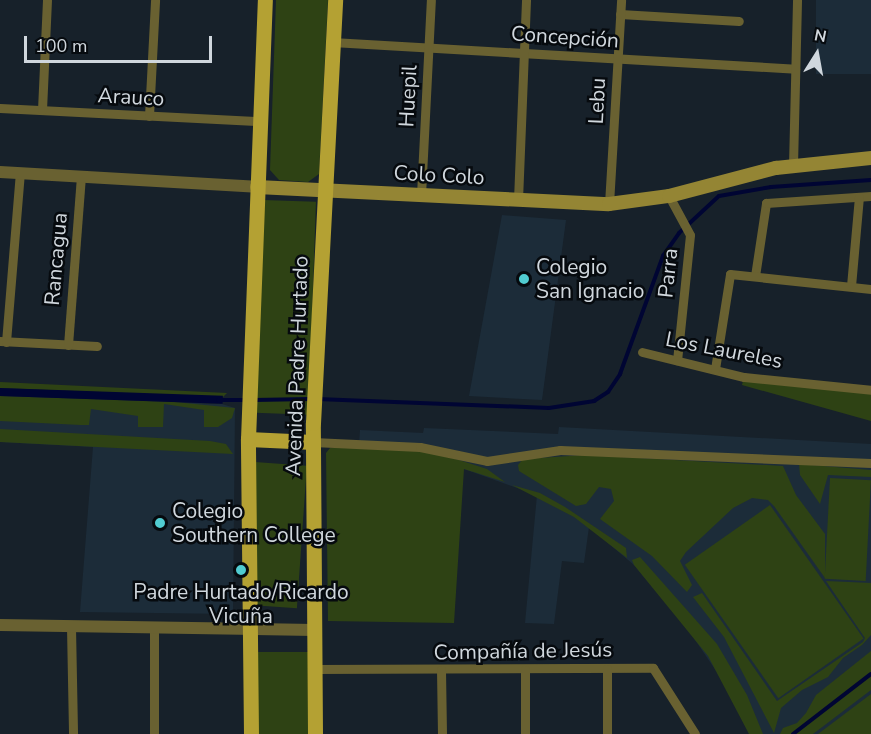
<!DOCTYPE html>
<meta charset="utf-8">
<style>
body{margin:0}
#map{position:relative;width:871px;height:734px;overflow:hidden;background:#17212a;font-family:"Nunito Sans",sans-serif}
div>[style]{position:absolute}
[style*='--x']{left:calc(var(--x)*1px);top:calc(var(--y)*1px);width:calc(var(--w)*1px);rotate:calc(var(--a)*1deg)}
.built>*{inset:0;background:#1c2c39;transform-origin:0 0}
.green>*{inset:0;background:#2e4214;transform-origin:0 0}
.water>*{inset:0;background:#000533;transform-origin:0 0}
.stream>*{height:4px;margin:-2px;padding:0 2px;transform-origin:2px;border-radius:2px;background:#000533}
.minor>*{height:9px;margin:-4.5px;padding:0 4.5px;transform-origin:4.5px;border-radius:4.5px;background:#696131}
.tertiary>*{height:12px;margin:-6px;padding:0 6px;transform-origin:6px;border-radius:6px;background:#696131}
.secondary>*{height:14px;margin:-7px;padding:0 7px;transform-origin:7px;border-radius:7px;background:#948534}
.primary>*{height:15px;margin:-7.5px;padding:0 7.5px;transform-origin:7.5px;border-radius:7.5px;background:#b4a133}
.dots>*{width:16px;height:16px;translate:-50% -50%;box-sizing:border-box;border:3px solid #060a0e;border-radius:50%}
span{translate:-50% -50%;white-space:nowrap;text-align:center;line-height:1.15;-webkit-text-stroke:5px #060a0e;paint-order:stroke}
.street-label{font-size:21px;color:#d0d7dd}
.poi-label{font-size:21px;color:#d0d7dd}
.left{translate:0 -50%;text-align:left}
.north{position:absolute;left:787px;top:24px;width:60px;height:60px;-webkit-text-stroke:4px #060a0e;paint-order:stroke;rotate:11deg;font-size:16px;font-weight:700;line-height:24px;text-align:center;color:#d0d7dd}
.north::after{content:'';display:block;margin:auto;width:21px;height:27px;background:#d0d7dd;clip-path:polygon(50% 0,100% 100%,50% 72%,0 100%)}
.scale{position:absolute;left:24px;top:36px;width:188px;height:27px;box-sizing:border-box;border:3px solid #d0d7dd;border-top:0;padding-left:8px;font-size:18px;line-height:21px;white-space:nowrap;color:#d0d7dd;-webkit-text-stroke:4px #060a0e;paint-order:stroke}
</style>
<div id="map">
<div class="built">
<div style="left:816px;top:0;width:55px;height:74px"></div>
<div style="clip-path:polygon(502px 215px,566px 220px,542px 400px,469px 396px)"></div>
<div style="clip-path:polygon(0 396px,222px 404px,235px 408px,233px 614px,80px 612px,93px 447px,0 442px)"></div>
<div style="clip-path:polygon(559px 427px,871px 444px,871px 734px,749px 734px,727px 687px,689px 631px,634px 565px,589px 527px,584px 563px,562px 561px,554px 624px,525px 623px,537px 495px,464px 469px,358px 460px,360px 430px,423px 433px,424px 428px,558px 434px)"></div>
</div>
<div class="green">
<div style="clip-path:polygon(276px 0,328px 0,319px 174px,308px 182px,279px 180px,270px 170px)"></div>
<div style="left:263px;top:200px;width:53px;height:213px;rotate:2deg"></div>
<div style="clip-path:polygon(744px 377px,871px 390px,871px 421px,742px 385px)"></div>
<div style="clip-path:polygon(0 382px,227px 393px,223px 397px,0 388px)"></div>
<div style="clip-path:polygon(0 396px,175px 402px,235px 408px,232px 418px,218px 427px,204px 427px,204px 410px,164px 404px,163px 427px,138px 427px,138px 416px,91px 409px,89px 425px,81px 425px,0 421px)"></div>
<div style="clip-path:polygon(0 429px,210px 441px,226px 444px,233px 454px,0 442px)"></div>
<div style="clip-path:polygon(358px 447px,429px 452px,459px 460px,487px 469px,505px 482px,464px 469px,454px 623px,328px 621px,326px 453px,330px 448px)"></div>
<div style="clip-path:polygon(585px 455px,783px 466px,796px 495px,825px 534px,825px 578px,774px 506px,768px 500px,752px 498px,733px 508px,686px 552px,680px 561px,692px 585px,687px 592px,652px 556px,600px 519px,614px 501px,611px 489px,599px 487px,586px 504px,576px 506px,519px 471px,518px 465px,523px 459px)"></div>
<div style="left:255px;top:462px;width:52px;height:143px;rotate:4deg"></div>
<div style="clip-path:polygon(799px 464px,871px 470px,871px 477px,828px 475px,820px 504px,800px 475px)"></div>
<div style="left:830px;top:478px;width:41px;height:101px;rotate:3deg"></div>
<div style="clip-path:polygon(512px 485px,540px 493px,565px 507px,626px 548px,627px 558px,574px 517px)"></div>
<div style="left:770px;top:505px;width:163px;height:104px;rotate:55deg"></div>
<div style="clip-path:polygon(640px 557px,717px 644px,747px 695px,763px 734px,749px 734px,708px 656px,634px 565px,632px 560px)"></div>
<div style="clip-path:polygon(826px 581px,871px 583px,871px 635px,862px 645px,843px 658px,828px 677px,802px 690px,781px 708px,774px 733px,724px 637px,693px 597px,702px 593px,777px 701px,863px 642px,865px 638px)"></div>
<div style="clip-path:polygon(871px 651px,871px 690px,813px 734px,780px 734px,783px 728px,797px 723px,806px 713px,816px 695px)"></div>
<div style="left:257px;top:652px;width:51px;height:82px"></div>
<div style="clip-path:polygon(871px 694px,871px 734px,818px 734px)"></div>
</div>
<div class="water">
<div style="left:0;top:388px;width:223px;height:8px;rotate:2deg"></div>
</div>
<div class="stream">
<div style="--x:317;--y:399;--w:232;--a:2.2"></div>
<div style="--x:549;--y:408;--w:46;--a:-8.8"></div>
<div style="--x:594;--y:401;--w:17;--a:-33"></div>
<div style="--x:608;--y:392;--w:22;--a:-56"></div>
<div style="--x:620;--y:374;--w:126;--a:-70"></div>
<div style="--x:663;--y:256;--w:28;--a:-55"></div>
<div style="--x:679;--y:233;--w:54;--a:-42.8"></div>
<div style="--x:719;--y:196;--w:53;--a:-9.8"></div>
<div style="--x:771;--y:187;--w:100;--a:-4"></div>
<div style="--x:218;--y:400;--w:29;--a:0"></div>
<div style="--x:254;--y:400;--w:56;--a:-1"></div>
<div style="--x:793;--y:734;--w:98;--a:-37.6"></div>
</div>
<div class="minor">
<div style="--x:620;--y:14;--w:119;--a:3.4"></div>
<div style="--x:332;--y:42;--w:464;--a:3.3"></div>
<div style="--x:0;--y:108;--w:260;--a:2.9"></div>
<div style="--x:42;--y:110;--w:110;--a:-87.4"></div>
<div style="--x:149;--y:116;--w:116;--a:-87"></div>
<div style="--x:793;--y:165;--w:165;--a:-88.6"></div>
<div style="--x:421;--y:195;--w:195;--a:-87.1"></div>
<div style="--x:669;--y:196;--w:44;--a:61.7"></div>
<div style="--x:690;--y:235;--w:126;--a:95.9"></div>
<div style="--x:518;--y:200;--w:200;--a:-87.7"></div>
<div style="--x:609;--y:204;--w:204;--a:-86.6"></div>
<div style="--x:755;--y:276;--w:74;--a:-81.4"></div>
<div style="--x:766;--y:203;--w:105;--a:-3.8"></div>
<div style="--x:851;--y:286;--w:89;--a:-84.9"></div>
<div style="--x:0;--y:341;--w:97;--a:3"></div>
<div style="--x:6;--y:342;--w:170;--a:-85.3"></div>
<div style="--x:68;--y:345;--w:169;--a:-85.6"></div>
<div style="--x:642;--y:352;--w:105;--a:13.8"></div>
<div style="--x:744;--y:377;--w:128;--a:5.8"></div>
<div style="--x:715;--y:369;--w:96;--a:-81"></div>
<div style="--x:730;--y:274;--w:142;--a:6.1"></div>
<div style="--x:313;--y:442;--w:107;--a:2.7"></div>
<div style="--x:420;--y:447;--w:68;--a:11.8"></div>
<div style="--x:487;--y:461;--w:74;--a:-8.6"></div>
<div style="--x:560;--y:450;--w:311;--a:2.4"></div>
<div style="--x:71;--y:627;--w:107;--a:88.9"></div>
<div style="--x:154;--y:628;--w:106;--a:90"></div>
<div style="--x:314;--y:669;--w:339;--a:-0.2"></div>
<div style="--x:653;--y:668;--w:78;--a:57.5"></div>
<div style="--x:607;--y:669;--w:65;--a:90"></div>
<div style="--x:441;--y:670;--w:64;--a:89.1"></div>
<div style="--x:525;--y:670;--w:64;--a:90"></div>
</div>
<div class="tertiary">
<div style="--x:0;--y:172;--w:257;--a:3.3"></div>
<div style="--x:0;--y:625;--w:314;--a:0.9"></div>
</div>
<div class="secondary">
<div style="--x:257;--y:187;--w:352;--a:2.8"></div>
<div style="--x:609;--y:204;--w:61;--a:-7.6"></div>
<div style="--x:669;--y:196;--w:111;--a:-14.7"></div>
<div style="--x:776;--y:168;--w:96;--a:-6"></div>
</div>
<div class="primary">
<div style="--x:248;--y:439;--w:65;--a:2.6"></div>
<div style="--x:251;--y:734;--w:295;--a:-90.6"></div>
<div style="--x:248;--y:439;--w:439;--a:-87.8"></div>
<div style="--x:315;--y:734;--w:311;--a:-90.4"></div>
<div style="--x:313;--y:423;--w:424;--a:-87"></div>
</div>
<div class="dots">
<div style="left:524px;top:279px;background:#51ccd1"></div>
<div style="left:160px;top:523px;background:#51ccd1"></div>
<div style="left:241px;top:570px;background:#51ccd1"></div>
</div>
<div class="street-label">
<span style="left:565px;top:37px;rotate:4deg">Concepción</span>
<span style="left:408px;top:96px;rotate:-87deg">Huepil</span>
<span style="left:131px;top:97px;rotate:3deg">Arauco</span>
<span style="left:597px;top:101px;rotate:-87deg">Lebu</span>
<span style="left:439px;top:175px;rotate:3deg">Colo Colo</span>
<span style="left:56px;top:259px;rotate:-85deg">Rancagua</span>
<span style="left:668px;top:273px;rotate:-84deg">Parra</span>
<span style="left:724px;top:350px;rotate:11deg">Los Laureles</span>
<span style="left:297px;top:366px;rotate:-88deg">Avenida Padre Hurtado</span>
<span style="left:523px;top:651px;rotate:-1deg">Compañía de Jesús</span>
</div>
<div class="poi-label">
<span class="left" style="left:536px;top:279px">Colegio<br>San Ignacio</span>
<span class="left" style="left:172px;top:523px">Colegio<br>Southern College</span>
<span style="left:241px;top:604px">Padre Hurtado/Ricardo<br>Vicuña</span>
</div>
<div class="north">N</div>
<div class="scale">100 m</div>
</div>
